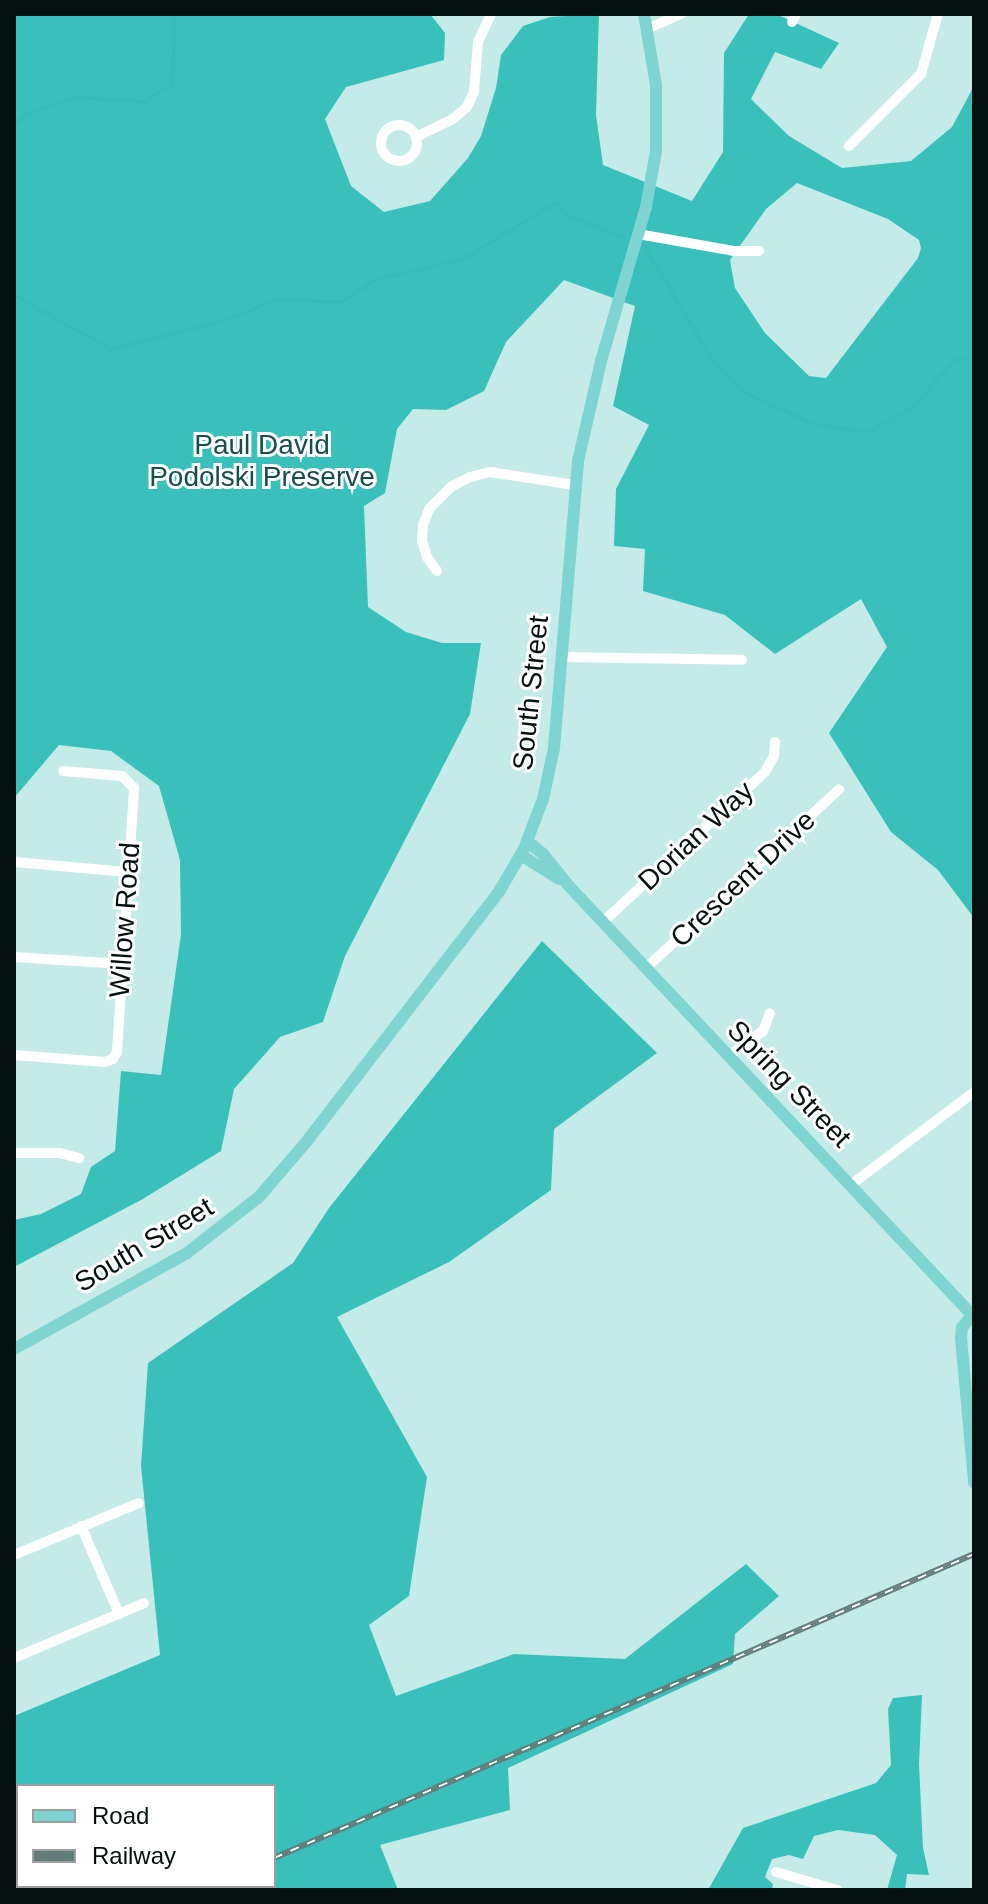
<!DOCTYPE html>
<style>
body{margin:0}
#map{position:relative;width:988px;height:1904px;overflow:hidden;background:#c4ebe8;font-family:Helvetica,sans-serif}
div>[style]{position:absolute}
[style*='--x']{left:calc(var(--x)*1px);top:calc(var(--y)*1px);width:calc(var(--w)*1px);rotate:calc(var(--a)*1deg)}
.forest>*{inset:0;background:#39c0bb}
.stream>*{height:3px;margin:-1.5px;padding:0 1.5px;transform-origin:1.5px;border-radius:1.5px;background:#35bdb7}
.minor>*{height:10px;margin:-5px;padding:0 5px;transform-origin:5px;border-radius:5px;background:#fff}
.minor>.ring{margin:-5px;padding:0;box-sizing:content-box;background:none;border:10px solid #fff;border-radius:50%}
.major>*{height:12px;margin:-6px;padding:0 6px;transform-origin:6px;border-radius:6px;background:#7ed4d1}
.rail>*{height:6px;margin-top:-3px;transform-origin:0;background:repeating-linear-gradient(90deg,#fff 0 9px,#637c7a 0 18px);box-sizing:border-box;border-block:2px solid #637c7a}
span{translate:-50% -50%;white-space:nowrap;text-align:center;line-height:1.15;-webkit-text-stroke:6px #fff;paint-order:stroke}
.park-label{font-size:28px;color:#164e4c}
.street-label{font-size:28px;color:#04100f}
.frame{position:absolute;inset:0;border:16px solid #04100f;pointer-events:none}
.legend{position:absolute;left:16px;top:1784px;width:260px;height:104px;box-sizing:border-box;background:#fff;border:2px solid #9b9f9f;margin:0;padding:10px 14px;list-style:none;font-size:24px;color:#04100f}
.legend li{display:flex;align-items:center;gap:16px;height:40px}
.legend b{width:40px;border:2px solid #9b9f9f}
</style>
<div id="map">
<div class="forest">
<div style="clip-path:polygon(evenodd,14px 14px,430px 14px,445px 33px,444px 60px,346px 87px,325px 119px,351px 186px,384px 212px,430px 201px,468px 158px,481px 136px,496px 88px,501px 55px,523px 26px,550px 17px,599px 14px,596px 115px,603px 165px,692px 201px,723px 152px,724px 53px,749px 14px,776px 14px,839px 43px,821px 69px,775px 52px,751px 99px,789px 136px,842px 168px,911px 161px,952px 127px,974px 86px,974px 918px,938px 870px,891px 832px,829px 733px,887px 647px,861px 599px,775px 654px,725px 615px,643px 591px,645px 549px,614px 546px,616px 489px,649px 425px,613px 406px,635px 306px,564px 280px,506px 342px,484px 391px,446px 410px,413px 409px,397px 429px,385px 493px,364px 506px,368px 607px,406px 632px,442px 643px,481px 643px,470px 714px,345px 956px,323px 1022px,280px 1037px,234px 1089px,221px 1151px,141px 1200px,14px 1267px,14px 1220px,41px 1214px,81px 1194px,91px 1167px,115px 1151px,121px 1071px,161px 1075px,181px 934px,180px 860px,159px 786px,111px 751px,59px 745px,14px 798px,14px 14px,797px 183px,888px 219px,919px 240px,921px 248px,918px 258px,826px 378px,809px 376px,765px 333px,735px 288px,730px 260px,766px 209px,797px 183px)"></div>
<div style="clip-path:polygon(evenodd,542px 941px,657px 1053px,554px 1129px,551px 1190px,449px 1262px,337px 1317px,427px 1477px,409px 1596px,369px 1625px,396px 1696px,514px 1654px,625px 1659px,746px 1564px,779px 1596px,735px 1634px,733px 1664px,508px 1768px,510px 1810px,380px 1845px,398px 1890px,14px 1890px,14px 1716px,160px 1655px,141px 1466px,148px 1363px,293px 1263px,329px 1208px,542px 941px,274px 1786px,274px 1886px,18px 1886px,18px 1786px,274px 1786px)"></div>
<div style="clip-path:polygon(922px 1695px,919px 1764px,923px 1848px,929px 1875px,907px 1874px,905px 1890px,887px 1890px,897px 1855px,875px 1835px,838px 1830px,814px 1836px,803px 1859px,789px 1855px,772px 1859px,765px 1877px,773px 1884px,772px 1890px,708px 1890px,743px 1828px,876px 1783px,891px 1765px,888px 1709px,893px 1698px)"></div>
</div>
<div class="stream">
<div style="--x:14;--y:126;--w:16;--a:-47"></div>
<div style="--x:25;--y:114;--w:53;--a:-18.8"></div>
<div style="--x:75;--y:97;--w:69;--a:3.3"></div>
<div style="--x:144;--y:101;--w:33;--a:-33"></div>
<div style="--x:172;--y:83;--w:69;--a:-88.3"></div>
<div style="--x:645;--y:247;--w:134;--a:59.4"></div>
<div style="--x:713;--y:362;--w:47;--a:42.4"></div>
<div style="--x:748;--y:394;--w:69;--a:24.7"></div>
<div style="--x:811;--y:423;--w:55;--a:9.5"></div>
<div style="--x:865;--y:432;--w:51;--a:-27.1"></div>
<div style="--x:910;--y:409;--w:67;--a:-48"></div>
<div style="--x:955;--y:359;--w:19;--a:0"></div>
<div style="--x:14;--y:295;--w:111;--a:29.1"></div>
<div style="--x:111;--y:349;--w:127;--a:-14.6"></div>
<div style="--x:234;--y:317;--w:42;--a:-24.1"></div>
<div style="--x:272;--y:300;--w:71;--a:0.8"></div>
<div style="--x:343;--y:301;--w:40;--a:-34"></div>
<div style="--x:376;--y:279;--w:90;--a:-13.4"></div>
<div style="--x:464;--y:258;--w:107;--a:-31.6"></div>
<div style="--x:555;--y:202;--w:20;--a:45"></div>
<div style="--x:569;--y:216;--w:61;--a:21.1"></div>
</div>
<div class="minor">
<div style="--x:792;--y:22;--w:9;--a:-63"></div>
<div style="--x:647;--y:29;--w:37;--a:-24"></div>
<div class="ring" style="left:381px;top:125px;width:26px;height:26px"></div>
<div style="--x:416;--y:137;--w:41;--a:-25.9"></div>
<div style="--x:453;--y:119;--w:18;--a:-41"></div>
<div style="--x:467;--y:107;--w:17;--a:-65"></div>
<div style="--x:474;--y:92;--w:50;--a:-85.4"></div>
<div style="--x:478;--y:42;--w:31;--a:-65"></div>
<div style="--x:849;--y:146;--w:102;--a:-45"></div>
<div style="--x:921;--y:74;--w:62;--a:-74.2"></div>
<div style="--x:638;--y:234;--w:97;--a:10"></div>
<div style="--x:734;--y:251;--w:25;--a:0"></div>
<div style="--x:437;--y:571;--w:17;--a:-126"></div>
<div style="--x:427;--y:557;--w:17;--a:-107"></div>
<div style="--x:422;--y:541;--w:16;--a:-86"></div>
<div style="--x:423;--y:525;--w:17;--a:-69"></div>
<div style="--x:429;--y:509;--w:31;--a:-45"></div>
<div style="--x:451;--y:487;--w:21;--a:-28"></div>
<div style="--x:470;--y:477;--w:21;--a:-14"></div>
<div style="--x:490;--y:472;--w:85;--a:8.8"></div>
<div style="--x:561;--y:657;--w:181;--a:0.9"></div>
<div style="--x:14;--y:862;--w:114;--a:5"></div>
<div style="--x:603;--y:922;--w:221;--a:-42.8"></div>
<div style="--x:765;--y:772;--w:18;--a:-61"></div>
<div style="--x:774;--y:756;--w:14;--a:-86"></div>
<div style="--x:14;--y:957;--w:109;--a:3.7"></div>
<div style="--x:646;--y:968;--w:263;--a:-42.8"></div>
<div style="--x:14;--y:1055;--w:91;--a:4.4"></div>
<div style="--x:105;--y:1062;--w:9;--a:-21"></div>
<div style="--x:113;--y:1059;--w:8;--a:-60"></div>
<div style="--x:117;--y:1052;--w:265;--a:-86.3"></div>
<div style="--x:134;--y:788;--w:17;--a:-135"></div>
<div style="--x:122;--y:776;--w:59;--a:-175.2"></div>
<div style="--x:729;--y:1056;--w:42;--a:-36.3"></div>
<div style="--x:763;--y:1031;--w:19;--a:-69"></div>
<div style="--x:14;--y:1153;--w:46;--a:0"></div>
<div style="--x:60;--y:1153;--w:20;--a:15"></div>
<div style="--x:852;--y:1184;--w:153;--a:-37"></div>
<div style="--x:81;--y:1526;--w:96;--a:66.6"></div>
<div style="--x:14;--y:1555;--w:135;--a:-22.6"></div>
<div style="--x:14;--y:1658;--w:141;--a:-22.9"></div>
<div style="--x:776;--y:1872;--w:64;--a:16.4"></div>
</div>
<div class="major">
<div style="--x:527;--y:841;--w:21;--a:39"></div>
<div style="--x:543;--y:854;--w:40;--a:51"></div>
<div style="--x:568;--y:885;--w:593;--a:46.78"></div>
<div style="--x:521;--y:855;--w:45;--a:32.3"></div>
<div style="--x:972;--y:1315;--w:16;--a:128"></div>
<div style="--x:962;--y:1328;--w:10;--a:96"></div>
<div style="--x:961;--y:1338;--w:145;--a:84.8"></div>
<div style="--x:14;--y:1349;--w:198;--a:-29"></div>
<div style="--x:187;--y:1253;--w:91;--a:-37.9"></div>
<div style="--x:259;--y:1197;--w:74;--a:-49.4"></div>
<div style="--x:307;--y:1141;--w:317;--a:-52.4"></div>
<div style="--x:500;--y:890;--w:48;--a:-59.7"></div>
<div style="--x:524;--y:849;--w:53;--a:-69.2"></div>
<div style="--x:543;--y:799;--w:52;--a:-77.8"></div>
<div style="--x:554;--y:748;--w:288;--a:-85.2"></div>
<div style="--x:578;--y:461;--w:103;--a:-77"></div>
<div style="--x:601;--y:361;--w:160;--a:-73.7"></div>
<div style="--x:646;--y:207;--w:57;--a:-79.9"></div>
<div style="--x:656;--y:151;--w:66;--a:-90"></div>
<div style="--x:656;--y:85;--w:72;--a:-99.6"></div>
</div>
<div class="rail">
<div style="--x:274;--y:1858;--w:763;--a:-23.47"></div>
<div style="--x:206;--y:1890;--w:9;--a:-27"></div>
</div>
<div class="park-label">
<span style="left:262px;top:461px">Paul David<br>Podolski Preserve</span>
</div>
<div class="street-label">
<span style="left:531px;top:693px;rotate:-84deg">South Street</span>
<span style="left:696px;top:836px;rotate:-43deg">Dorian Way</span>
<span style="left:743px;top:879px;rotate:-43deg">Crescent Drive</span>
<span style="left:125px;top:920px;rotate:-86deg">Willow Road</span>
<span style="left:789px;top:1084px;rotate:46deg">Spring Street</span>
<span style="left:144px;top:1245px;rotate:-31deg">South Street</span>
</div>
<div class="frame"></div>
<ul class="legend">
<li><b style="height:10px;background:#7ed4d1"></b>Road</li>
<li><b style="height:10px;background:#637c7a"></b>Railway</li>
</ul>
</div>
